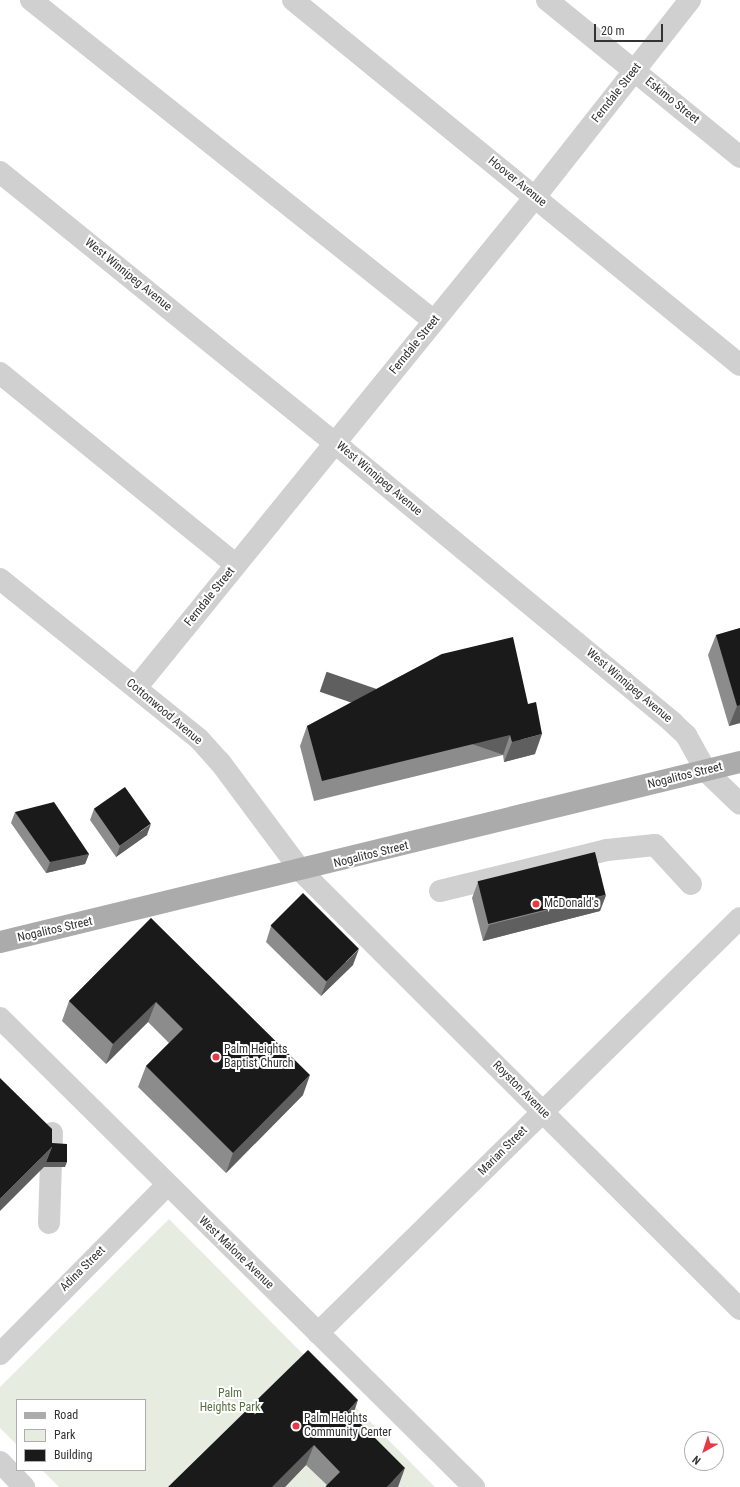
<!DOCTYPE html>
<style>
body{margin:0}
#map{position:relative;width:740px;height:1487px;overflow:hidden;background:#fff;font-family:"Roboto Condensed",sans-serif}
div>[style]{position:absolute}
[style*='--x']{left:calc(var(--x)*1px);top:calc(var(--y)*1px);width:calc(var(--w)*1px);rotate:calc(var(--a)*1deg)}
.green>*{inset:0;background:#e6ecdf}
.minor>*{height:22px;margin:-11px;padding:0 11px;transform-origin:11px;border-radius:11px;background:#d0d0d0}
.major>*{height:22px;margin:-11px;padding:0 11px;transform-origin:11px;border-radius:11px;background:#ababab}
.wall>*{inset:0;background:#8c8c8c}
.shaded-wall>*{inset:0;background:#5f5f5f;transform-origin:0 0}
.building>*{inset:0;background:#1a1a1a;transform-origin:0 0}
.dots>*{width:11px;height:11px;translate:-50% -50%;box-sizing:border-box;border:2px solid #fff;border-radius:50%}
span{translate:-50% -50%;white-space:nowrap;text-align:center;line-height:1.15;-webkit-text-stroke:4px #fff;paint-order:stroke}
.street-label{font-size:12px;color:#333}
.poi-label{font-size:12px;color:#333}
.left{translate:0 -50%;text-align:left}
.park-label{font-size:12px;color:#56703f}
.legend{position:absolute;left:16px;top:1399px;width:130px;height:72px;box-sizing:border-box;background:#fff;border:1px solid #adadad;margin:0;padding:5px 7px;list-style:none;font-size:12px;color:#333}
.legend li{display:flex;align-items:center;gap:8px;height:20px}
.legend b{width:20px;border:1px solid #adadad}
.north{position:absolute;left:684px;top:1431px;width:40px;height:40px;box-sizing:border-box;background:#fff;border:1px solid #adadad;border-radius:50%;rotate:219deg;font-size:11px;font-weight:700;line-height:16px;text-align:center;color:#333}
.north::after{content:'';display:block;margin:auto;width:14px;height:18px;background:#e63946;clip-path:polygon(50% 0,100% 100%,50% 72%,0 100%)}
.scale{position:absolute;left:594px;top:24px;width:69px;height:18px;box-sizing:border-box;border:2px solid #333;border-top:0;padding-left:5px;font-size:12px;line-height:14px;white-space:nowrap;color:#333;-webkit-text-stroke:3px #fff;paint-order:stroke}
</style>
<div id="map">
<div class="green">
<div style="clip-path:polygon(169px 1219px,435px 1487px,59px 1487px,42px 1470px,145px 1470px,145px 1400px,17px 1400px,17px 1445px,0 1428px,0 1387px)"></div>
</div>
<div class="minor">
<div style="--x:31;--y:0;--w:515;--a:38.54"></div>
<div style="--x:293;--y:0;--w:577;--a:39.23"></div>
<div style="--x:547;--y:0;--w:249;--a:39.1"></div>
<div style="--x:0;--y:172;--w:431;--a:39"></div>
<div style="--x:335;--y:443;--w:439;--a:39.6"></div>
<div style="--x:673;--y:723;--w:18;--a:43"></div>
<div style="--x:686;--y:735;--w:41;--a:60.9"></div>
<div style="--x:706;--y:771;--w:47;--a:44.1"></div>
<div style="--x:0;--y:373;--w:304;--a:39.1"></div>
<div style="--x:0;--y:579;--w:255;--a:38.8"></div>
<div style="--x:199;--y:739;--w:31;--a:48"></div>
<div style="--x:220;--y:762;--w:137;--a:53.3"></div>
<div style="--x:302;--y:872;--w:619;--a:44.93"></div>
<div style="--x:136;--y:688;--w:633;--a:-50.9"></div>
<div style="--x:535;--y:197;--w:251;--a:-51.8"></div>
<div style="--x:440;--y:891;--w:172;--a:-13.8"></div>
<div style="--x:607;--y:850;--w:48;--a:-5.9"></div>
<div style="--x:655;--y:845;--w:53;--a:47.3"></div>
<div style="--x:0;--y:1018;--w:667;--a:44.7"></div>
<div style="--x:49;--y:1223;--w:90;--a:-88.1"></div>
<div style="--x:318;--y:1333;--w:592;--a:-44.52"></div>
<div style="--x:0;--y:1354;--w:238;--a:-45.3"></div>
<div style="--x:0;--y:1462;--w:35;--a:46"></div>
</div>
<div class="major">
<div style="--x:0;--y:942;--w:762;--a:-13.67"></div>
</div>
<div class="wall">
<div style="clip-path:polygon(740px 628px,740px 723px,729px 726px,708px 655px,716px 635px)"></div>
<div style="clip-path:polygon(442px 654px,535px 754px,504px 762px,503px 755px,314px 801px,300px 746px,307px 726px)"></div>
<div style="clip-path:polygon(94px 809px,147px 835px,116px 857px,90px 820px)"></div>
<div style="clip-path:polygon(15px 812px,89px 854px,85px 864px,46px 873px,11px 823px)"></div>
<div style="clip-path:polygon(478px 882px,606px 895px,600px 911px,483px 941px,472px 898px)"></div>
<div style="clip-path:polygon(151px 918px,303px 1095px,226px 1173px,138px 1087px,146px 1066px,169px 1043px,148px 1022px,106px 1064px,62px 1021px,69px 1001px)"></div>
<div style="clip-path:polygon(271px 926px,353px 965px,321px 996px,266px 942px)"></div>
<div style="clip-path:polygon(353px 1416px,398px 1487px,325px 1487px,327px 1485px,306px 1465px,285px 1487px,168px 1487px)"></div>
</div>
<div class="shaded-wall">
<div style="clip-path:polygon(740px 705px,740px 723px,729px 726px,737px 706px)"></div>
<div style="clip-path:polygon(542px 734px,535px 754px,504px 762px,512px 742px)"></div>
<div style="left:510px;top:735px;width:21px;height:194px;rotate:109deg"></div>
<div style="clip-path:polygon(151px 824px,147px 835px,116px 857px,120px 846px)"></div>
<div style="clip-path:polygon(89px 854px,85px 864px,46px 873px,50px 862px)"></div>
<div style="clip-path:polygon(606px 895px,600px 911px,483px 941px,489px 925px)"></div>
<div style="clip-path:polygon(359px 949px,353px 965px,321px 996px,327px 981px)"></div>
<div style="clip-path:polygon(156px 1002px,148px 1022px,106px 1064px,113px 1044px)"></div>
<div style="clip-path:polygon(310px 1075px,303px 1095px,226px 1173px,233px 1153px)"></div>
<div style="clip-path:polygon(52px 1147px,44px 1167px,46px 1162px,67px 1162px,65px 1167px,44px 1167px,0 1211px,0 1199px)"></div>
<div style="clip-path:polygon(358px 1400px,351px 1421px,348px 1411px)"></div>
<div style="clip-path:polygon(314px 1445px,306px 1465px,285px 1487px,272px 1487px)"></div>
<div style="clip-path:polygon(405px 1468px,398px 1487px,387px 1487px)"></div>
</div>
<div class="building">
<div style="clip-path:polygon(740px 628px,740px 705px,737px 706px,716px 635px)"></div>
<div style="clip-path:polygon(513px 637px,528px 704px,536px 702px,542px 734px,512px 742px,510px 735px,322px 781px,307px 726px,442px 654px)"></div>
<div style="left:125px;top:787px;width:45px;height:38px;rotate:55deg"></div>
<div style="clip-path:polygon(54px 802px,89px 854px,50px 862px,15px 812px)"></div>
<div style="left:595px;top:852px;width:44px;height:121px;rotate:76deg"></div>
<div style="left:303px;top:893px;width:79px;height:46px;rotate:45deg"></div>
<div style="clip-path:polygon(151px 918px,310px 1075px,233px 1153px,146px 1066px,183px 1029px,156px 1002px,113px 1044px,69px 1001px)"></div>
<div style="clip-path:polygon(0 1078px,52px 1129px,52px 1147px,0 1199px)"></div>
<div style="clip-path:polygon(52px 1143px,67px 1144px,67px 1162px,46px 1162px,52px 1147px)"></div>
<div style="clip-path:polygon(308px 1350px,358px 1400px,348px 1411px,405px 1468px,387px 1487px,327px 1487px,326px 1486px,340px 1472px,314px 1445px,272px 1487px,168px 1487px)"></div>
</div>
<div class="dots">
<div style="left:536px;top:904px;background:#e63946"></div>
<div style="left:216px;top:1057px;background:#e63946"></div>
<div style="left:296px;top:1426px;background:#e63946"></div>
</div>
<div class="street-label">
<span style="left:617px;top:93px;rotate:-52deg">Ferndale Street</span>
<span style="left:672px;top:101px;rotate:39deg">Eskimo Street</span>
<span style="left:517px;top:182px;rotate:39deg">Hoover Avenue</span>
<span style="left:128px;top:275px;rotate:39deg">West Winnipeg Avenue</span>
<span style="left:415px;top:345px;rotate:-51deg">Ferndale Street</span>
<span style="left:379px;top:479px;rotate:40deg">West Winnipeg Avenue</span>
<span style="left:210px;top:597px;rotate:-51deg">Ferndale Street</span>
<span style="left:629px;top:686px;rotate:40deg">West Winnipeg Avenue</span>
<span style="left:164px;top:712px;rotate:40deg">Cottonwood Avenue</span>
<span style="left:685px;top:776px;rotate:-14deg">Nogalitos Street</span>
<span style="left:371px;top:855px;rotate:-14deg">Nogalitos Street</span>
<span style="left:55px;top:930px;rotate:-13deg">Nogalitos Street</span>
<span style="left:521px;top:1090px;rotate:45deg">Royston Avenue</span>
<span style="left:503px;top:1151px;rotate:-45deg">Marian Street</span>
<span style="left:236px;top:1253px;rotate:44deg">West Malone Avenue</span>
<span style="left:83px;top:1269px;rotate:-45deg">Adina Street</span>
</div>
<div class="poi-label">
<span class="left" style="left:544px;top:904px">McDonald's</span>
<span class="left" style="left:224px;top:1057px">Palm Heights<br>Baptist Church</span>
<span class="left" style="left:304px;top:1426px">Palm Heights<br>Community Center</span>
</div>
<div class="park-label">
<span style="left:230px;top:1401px">Palm<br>Heights Park</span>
</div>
<ul class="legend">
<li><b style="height:5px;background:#ababab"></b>Road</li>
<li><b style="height:11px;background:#e6ecdf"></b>Park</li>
<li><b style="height:11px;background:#1a1a1a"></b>Building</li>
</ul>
<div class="north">N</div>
<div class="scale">20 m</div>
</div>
